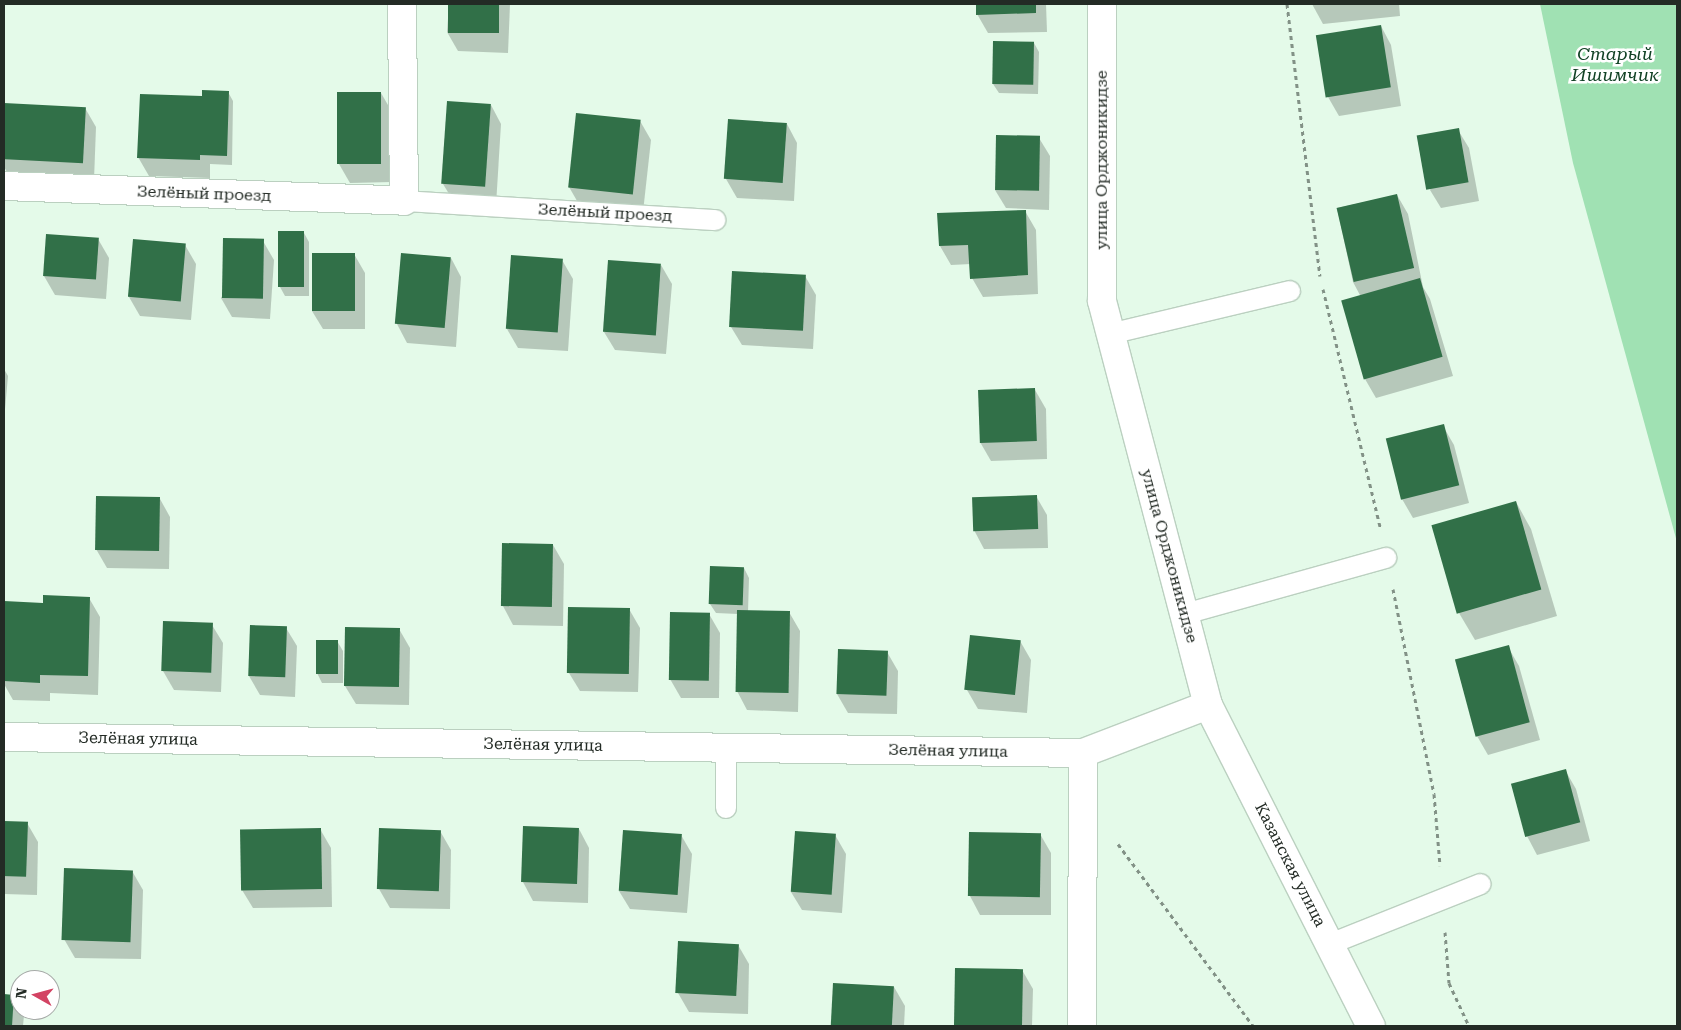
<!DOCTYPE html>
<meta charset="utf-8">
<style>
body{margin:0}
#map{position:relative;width:1681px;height:1030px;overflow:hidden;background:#e4fae9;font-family:"Roboto Serif",serif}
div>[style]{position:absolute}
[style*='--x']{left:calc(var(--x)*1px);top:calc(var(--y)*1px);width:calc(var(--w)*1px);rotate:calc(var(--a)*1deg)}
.water>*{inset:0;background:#a0e1b3}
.shadow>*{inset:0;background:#0003}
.building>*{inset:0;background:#317048;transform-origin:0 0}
.path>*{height:3px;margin-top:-1.5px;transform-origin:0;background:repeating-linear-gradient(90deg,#829186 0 4px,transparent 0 8px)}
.roads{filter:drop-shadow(1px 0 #bbd0c0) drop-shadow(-1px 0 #bbd0c0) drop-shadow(0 1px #bbd0c0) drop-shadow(0 -1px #bbd0c0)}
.service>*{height:20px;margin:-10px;padding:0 10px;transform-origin:10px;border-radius:10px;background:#fff}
.minor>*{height:28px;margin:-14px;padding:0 14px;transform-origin:14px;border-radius:14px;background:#fff}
.primary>*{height:28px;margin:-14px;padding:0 14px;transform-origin:14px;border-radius:14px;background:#fff}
span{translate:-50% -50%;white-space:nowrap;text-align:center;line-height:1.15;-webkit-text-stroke:5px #fff;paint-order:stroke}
.street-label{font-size:16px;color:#232b25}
.water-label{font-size:18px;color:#114225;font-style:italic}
.frame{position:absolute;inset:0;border:5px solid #232b25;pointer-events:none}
.north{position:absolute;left:10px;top:970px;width:50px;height:50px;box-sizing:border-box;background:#fff;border:1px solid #a7aaa8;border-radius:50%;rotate:277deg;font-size:14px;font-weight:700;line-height:20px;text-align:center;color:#232b25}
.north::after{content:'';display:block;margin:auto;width:18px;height:22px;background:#d34363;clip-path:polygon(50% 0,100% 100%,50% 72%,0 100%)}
</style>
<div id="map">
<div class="water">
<div style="clip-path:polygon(1540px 4px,1677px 4px,1677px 542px,1573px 163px)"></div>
</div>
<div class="shadow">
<div style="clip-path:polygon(449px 4px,510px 4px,508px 53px,458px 51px,447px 32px)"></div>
<div style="clip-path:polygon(977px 4px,1046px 4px,1047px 32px,988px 33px,977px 14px)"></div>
<div style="clip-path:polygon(1312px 4px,1399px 4px,1400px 16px,1323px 24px)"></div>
<div style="clip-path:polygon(1381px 26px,1391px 45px,1401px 106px,1339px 116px,1328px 97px)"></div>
<div style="clip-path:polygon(1034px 43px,1039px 52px,1038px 94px,999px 93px,993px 84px)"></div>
<div style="clip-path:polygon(228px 92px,233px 101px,232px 165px,210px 164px,210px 178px,149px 176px,138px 157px,203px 98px)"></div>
<div style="clip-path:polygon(381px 93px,392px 112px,392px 182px,350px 183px,339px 164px)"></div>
<div style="clip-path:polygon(4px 105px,85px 108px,96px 127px,94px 180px,10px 177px,4px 167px)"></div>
<div style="clip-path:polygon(491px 105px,501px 124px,496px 205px,454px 202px,443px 184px)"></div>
<div style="clip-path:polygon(640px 121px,651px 140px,643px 212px,580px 206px,569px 187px)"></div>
<div style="clip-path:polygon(787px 124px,797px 143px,794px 201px,737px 198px,726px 179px)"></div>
<div style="clip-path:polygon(1458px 130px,1469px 148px,1479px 201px,1441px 208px,1430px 190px)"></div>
<div style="clip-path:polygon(1039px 138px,1050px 156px,1049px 210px,1006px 208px,995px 190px)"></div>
<div style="clip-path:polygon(1397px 195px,1408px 214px,1423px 287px,1430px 299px,1453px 376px,1376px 398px,1365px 379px,1361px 297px,1353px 282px,1337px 208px)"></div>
<div style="clip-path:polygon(1025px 211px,1036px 230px,1038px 294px,983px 297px,972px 278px,971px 264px,951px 265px,940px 246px,939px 214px)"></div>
<div style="clip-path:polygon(304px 233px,309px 242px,309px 296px,285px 296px,280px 287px)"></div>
<div style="clip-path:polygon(48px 236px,98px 239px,109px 258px,106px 299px,55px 295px,44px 276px)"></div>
<div style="clip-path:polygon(263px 241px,274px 260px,270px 319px,232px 317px,221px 298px)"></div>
<div style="clip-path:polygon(185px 245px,196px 264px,191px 320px,140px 316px,129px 297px)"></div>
<div style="clip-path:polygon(354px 254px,365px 273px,365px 329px,323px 329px,312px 311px)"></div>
<div style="clip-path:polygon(451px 258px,461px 277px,456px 347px,407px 343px,397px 324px)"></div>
<div style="clip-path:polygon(562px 260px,573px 279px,568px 351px,518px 348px,507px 329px)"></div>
<div style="clip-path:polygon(661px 265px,672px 284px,666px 354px,615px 350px,604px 332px)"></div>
<div style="clip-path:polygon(805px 276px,816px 295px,813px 349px,742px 345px,731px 327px)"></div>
<div style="clip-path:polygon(4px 369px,8px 376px,4px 421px)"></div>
<div style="clip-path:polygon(1035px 390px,1046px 409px,1047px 459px,991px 461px,980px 442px)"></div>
<div style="clip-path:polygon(1443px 426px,1454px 445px,1469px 503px,1413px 518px,1402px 499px,1387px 440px)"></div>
<div style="clip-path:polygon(1036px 496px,1047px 515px,1048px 548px,984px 549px,974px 530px)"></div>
<div style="clip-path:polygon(160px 499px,170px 517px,169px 569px,107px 568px,96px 549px)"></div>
<div style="clip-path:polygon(1516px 502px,1531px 529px,1557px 616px,1475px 640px,1459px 613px)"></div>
<div style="clip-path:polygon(503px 544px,553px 545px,564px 564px,563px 626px,513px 625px,503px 606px)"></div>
<div style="clip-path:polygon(712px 568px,744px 568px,749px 578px,748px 612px,789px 612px,800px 631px,798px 712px,747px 710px,737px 691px,738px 614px,716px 613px,710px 604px)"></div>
<div style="clip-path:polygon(89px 598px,100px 617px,98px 695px,50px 693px,50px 701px,13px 700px,4px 684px,5px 603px,45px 605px)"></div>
<div style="clip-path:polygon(629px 609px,640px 628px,638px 692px,580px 691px,569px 673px)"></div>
<div style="clip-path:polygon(709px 614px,720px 633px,719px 698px,681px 698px,670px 679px)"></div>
<div style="clip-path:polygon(212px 625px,223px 643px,221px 692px,174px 690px,163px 671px)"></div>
<div style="clip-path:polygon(252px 626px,286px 628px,297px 646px,295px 697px,260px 695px,249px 676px)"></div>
<div style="clip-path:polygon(399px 629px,410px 648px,409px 705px,356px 704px,345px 686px)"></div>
<div style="clip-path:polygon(337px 641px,343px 651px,343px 683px,322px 683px,317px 673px)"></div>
<div style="clip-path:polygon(1020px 641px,1031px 660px,1027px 713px,978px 709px,967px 690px)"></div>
<div style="clip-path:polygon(1508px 647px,1519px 666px,1540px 740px,1488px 755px,1477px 736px,1456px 661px)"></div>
<div style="clip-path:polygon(887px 652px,898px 671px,897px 714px,848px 713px,837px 694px)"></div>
<div style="clip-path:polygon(1565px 770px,1576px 789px,1590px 841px,1537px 855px,1527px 836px,1513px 784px)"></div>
<div style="clip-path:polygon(4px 822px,27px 823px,38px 842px,37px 895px,4px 894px)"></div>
<div style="clip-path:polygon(525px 828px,579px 829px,589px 848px,588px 903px,533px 901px,523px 882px)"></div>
<div style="clip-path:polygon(320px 829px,331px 848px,332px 907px,253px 908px,242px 890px)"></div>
<div style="clip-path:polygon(440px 831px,451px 850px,450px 909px,390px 908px,379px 889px)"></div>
<div style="clip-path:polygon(1040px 834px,1051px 853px,1051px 915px,980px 915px,970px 896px)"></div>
<div style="clip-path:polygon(681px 835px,692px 854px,687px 913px,630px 909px,619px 891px)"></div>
<div style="clip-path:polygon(835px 835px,846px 854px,842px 913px,802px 910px,791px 892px)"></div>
<div style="clip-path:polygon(132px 871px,143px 890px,141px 959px,75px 958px,64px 939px)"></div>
<div style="clip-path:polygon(679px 942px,738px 945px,749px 964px,748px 1014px,689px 1012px,678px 993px)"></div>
<div style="clip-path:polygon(957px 969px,1022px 970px,1033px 989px,1032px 1026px,956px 1026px)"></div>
<div style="clip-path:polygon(835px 984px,894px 987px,905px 1006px,904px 1026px,833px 1026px)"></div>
<div style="clip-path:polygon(4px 995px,13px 996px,24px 1015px,23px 1026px,4px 1026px)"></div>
</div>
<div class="building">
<div style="left:448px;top:4px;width:51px;height:29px"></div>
<div style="clip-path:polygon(976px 4px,1036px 4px,1036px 13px,976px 15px)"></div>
<div style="left:1381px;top:25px;width:63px;height:66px;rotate:81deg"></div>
<div style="left:993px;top:41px;width:41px;height:43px;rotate:1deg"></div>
<div style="clip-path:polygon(202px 90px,229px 91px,227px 156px,200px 155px,200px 160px,137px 158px,140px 94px,202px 96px)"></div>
<div style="left:337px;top:92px;width:44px;height:72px"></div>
<div style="left:447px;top:101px;width:44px;height:83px;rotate:4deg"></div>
<div style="left:4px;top:103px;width:82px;height:56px;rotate:3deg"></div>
<div style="left:576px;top:113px;width:65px;height:75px;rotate:6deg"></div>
<div style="left:728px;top:119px;width:59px;height:60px;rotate:4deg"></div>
<div style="left:1459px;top:128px;width:55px;height:43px;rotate:80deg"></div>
<div style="left:996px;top:135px;width:44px;height:55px;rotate:1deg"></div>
<div style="left:1397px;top:194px;width:76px;height:62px;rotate:77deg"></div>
<div style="clip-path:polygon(1026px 210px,1028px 275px,970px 279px,968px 245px,939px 246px,937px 213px)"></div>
<div style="left:278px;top:231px;width:26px;height:56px"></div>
<div style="left:46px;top:234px;width:53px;height:42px;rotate:4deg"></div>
<div style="left:223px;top:238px;width:41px;height:60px;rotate:1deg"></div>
<div style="left:133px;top:239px;width:53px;height:58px;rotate:5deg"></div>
<div style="left:312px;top:253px;width:43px;height:58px"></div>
<div style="left:401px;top:253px;width:50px;height:71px;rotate:5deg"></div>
<div style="left:511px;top:255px;width:52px;height:74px;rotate:4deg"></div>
<div style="left:608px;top:260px;width:53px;height:72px;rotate:4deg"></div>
<div style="left:732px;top:271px;width:74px;height:56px;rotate:3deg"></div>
<div style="left:1420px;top:278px;width:82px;height:82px;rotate:74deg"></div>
<div style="left:1035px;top:388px;width:53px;height:57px;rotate:88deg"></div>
<div style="left:1444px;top:424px;width:63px;height:60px;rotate:76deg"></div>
<div style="left:1037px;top:495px;width:34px;height:65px;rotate:88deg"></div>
<div style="left:96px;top:496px;width:64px;height:54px;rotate:1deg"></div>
<div style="left:1516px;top:501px;width:92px;height:88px;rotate:74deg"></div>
<div style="left:502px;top:543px;width:51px;height:63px;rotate:1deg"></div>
<div style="left:710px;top:566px;width:34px;height:38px;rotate:2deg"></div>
<div style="clip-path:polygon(43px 595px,90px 597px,88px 676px,40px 675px,40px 683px,4px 681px,4px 601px,43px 603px)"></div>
<div style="left:568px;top:607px;width:62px;height:66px;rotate:1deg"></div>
<div style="left:737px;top:610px;width:53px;height:82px;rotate:1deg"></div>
<div style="left:670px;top:612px;width:40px;height:68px;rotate:1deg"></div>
<div style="left:163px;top:621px;width:50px;height:50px;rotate:2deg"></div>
<div style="left:250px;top:625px;width:37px;height:51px;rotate:2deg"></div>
<div style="left:345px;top:627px;width:55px;height:59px;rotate:1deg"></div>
<div style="left:970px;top:635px;width:51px;height:55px;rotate:6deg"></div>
<div style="left:316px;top:640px;width:22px;height:34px"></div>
<div style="left:1509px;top:645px;width:80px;height:56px;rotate:75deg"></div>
<div style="left:838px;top:649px;width:50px;height:45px;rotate:2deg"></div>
<div style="left:1566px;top:769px;width:55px;height:57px;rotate:75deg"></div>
<div style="left:4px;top:821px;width:24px;height:55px;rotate:2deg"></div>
<div style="left:523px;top:826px;width:56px;height:56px;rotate:2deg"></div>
<div style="left:321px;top:828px;width:61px;height:81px;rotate:89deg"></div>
<div style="left:379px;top:828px;width:62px;height:61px;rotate:2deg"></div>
<div style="left:623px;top:830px;width:59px;height:61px;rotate:4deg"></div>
<div style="left:795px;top:831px;width:41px;height:61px;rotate:4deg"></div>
<div style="left:969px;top:832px;width:72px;height:64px;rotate:1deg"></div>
<div style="left:64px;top:868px;width:69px;height:72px;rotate:2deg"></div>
<div style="left:678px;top:941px;width:61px;height:52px;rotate:3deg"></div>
<div style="left:955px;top:968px;width:68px;height:58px;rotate:1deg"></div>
<div style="left:833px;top:983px;width:61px;height:43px;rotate:3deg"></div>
<div style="clip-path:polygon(4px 994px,14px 995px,12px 1026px,4px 1026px)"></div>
</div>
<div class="path">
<div style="--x:1287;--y:4;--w:274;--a:83.1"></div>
<div style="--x:1323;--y:289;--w:245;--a:76.5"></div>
<div style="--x:1393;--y:589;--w:209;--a:78.7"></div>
<div style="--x:1434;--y:794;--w:72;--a:85.2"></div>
<div style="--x:1118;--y:844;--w:227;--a:53.4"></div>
<div style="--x:1445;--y:932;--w:51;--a:85.5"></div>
<div style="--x:1449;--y:983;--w:47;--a:65.1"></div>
</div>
<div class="roads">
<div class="service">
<div style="--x:404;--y:201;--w:312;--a:3.5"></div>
<div style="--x:1110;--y:334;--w:185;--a:-13.4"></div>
<div style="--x:1185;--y:614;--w:209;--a:-15.6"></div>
<div style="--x:726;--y:748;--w:60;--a:90"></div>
<div style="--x:1330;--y:944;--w:162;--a:-21.7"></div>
</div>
<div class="minor">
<div style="--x:4;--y:186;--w:400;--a:2.1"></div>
<div style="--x:404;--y:201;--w:197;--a:-90.6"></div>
<div style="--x:4;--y:737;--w:1079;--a:0.85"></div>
<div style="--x:1082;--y:1026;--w:273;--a:-89.8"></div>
<div style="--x:1083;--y:753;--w:134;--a:-21"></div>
</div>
<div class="primary">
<div style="--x:1102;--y:4;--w:297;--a:90"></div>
<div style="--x:1102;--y:301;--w:418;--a:75.3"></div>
<div style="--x:1208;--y:705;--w:360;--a:63.1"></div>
</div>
</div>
<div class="street-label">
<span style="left:1102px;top:160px;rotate:-90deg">улица Орджоникидзе</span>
<span style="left:204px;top:194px;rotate:2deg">Зелёный проезд</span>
<span style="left:605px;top:213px;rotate:3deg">Зелёный проезд</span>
<span style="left:1169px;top:556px;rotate:75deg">улица Орджоникидзе</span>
<span style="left:138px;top:739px;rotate:1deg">Зелёная улица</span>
<span style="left:543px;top:745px;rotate:1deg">Зелёная улица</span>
<span style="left:948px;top:751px;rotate:1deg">Зелёная улица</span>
<span style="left:1290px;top:865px;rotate:63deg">Казанская улица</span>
</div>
<div class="water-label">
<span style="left:1615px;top:65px">Старый<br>Ишимчик</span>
</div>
<div class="frame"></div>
<div class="north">N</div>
</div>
